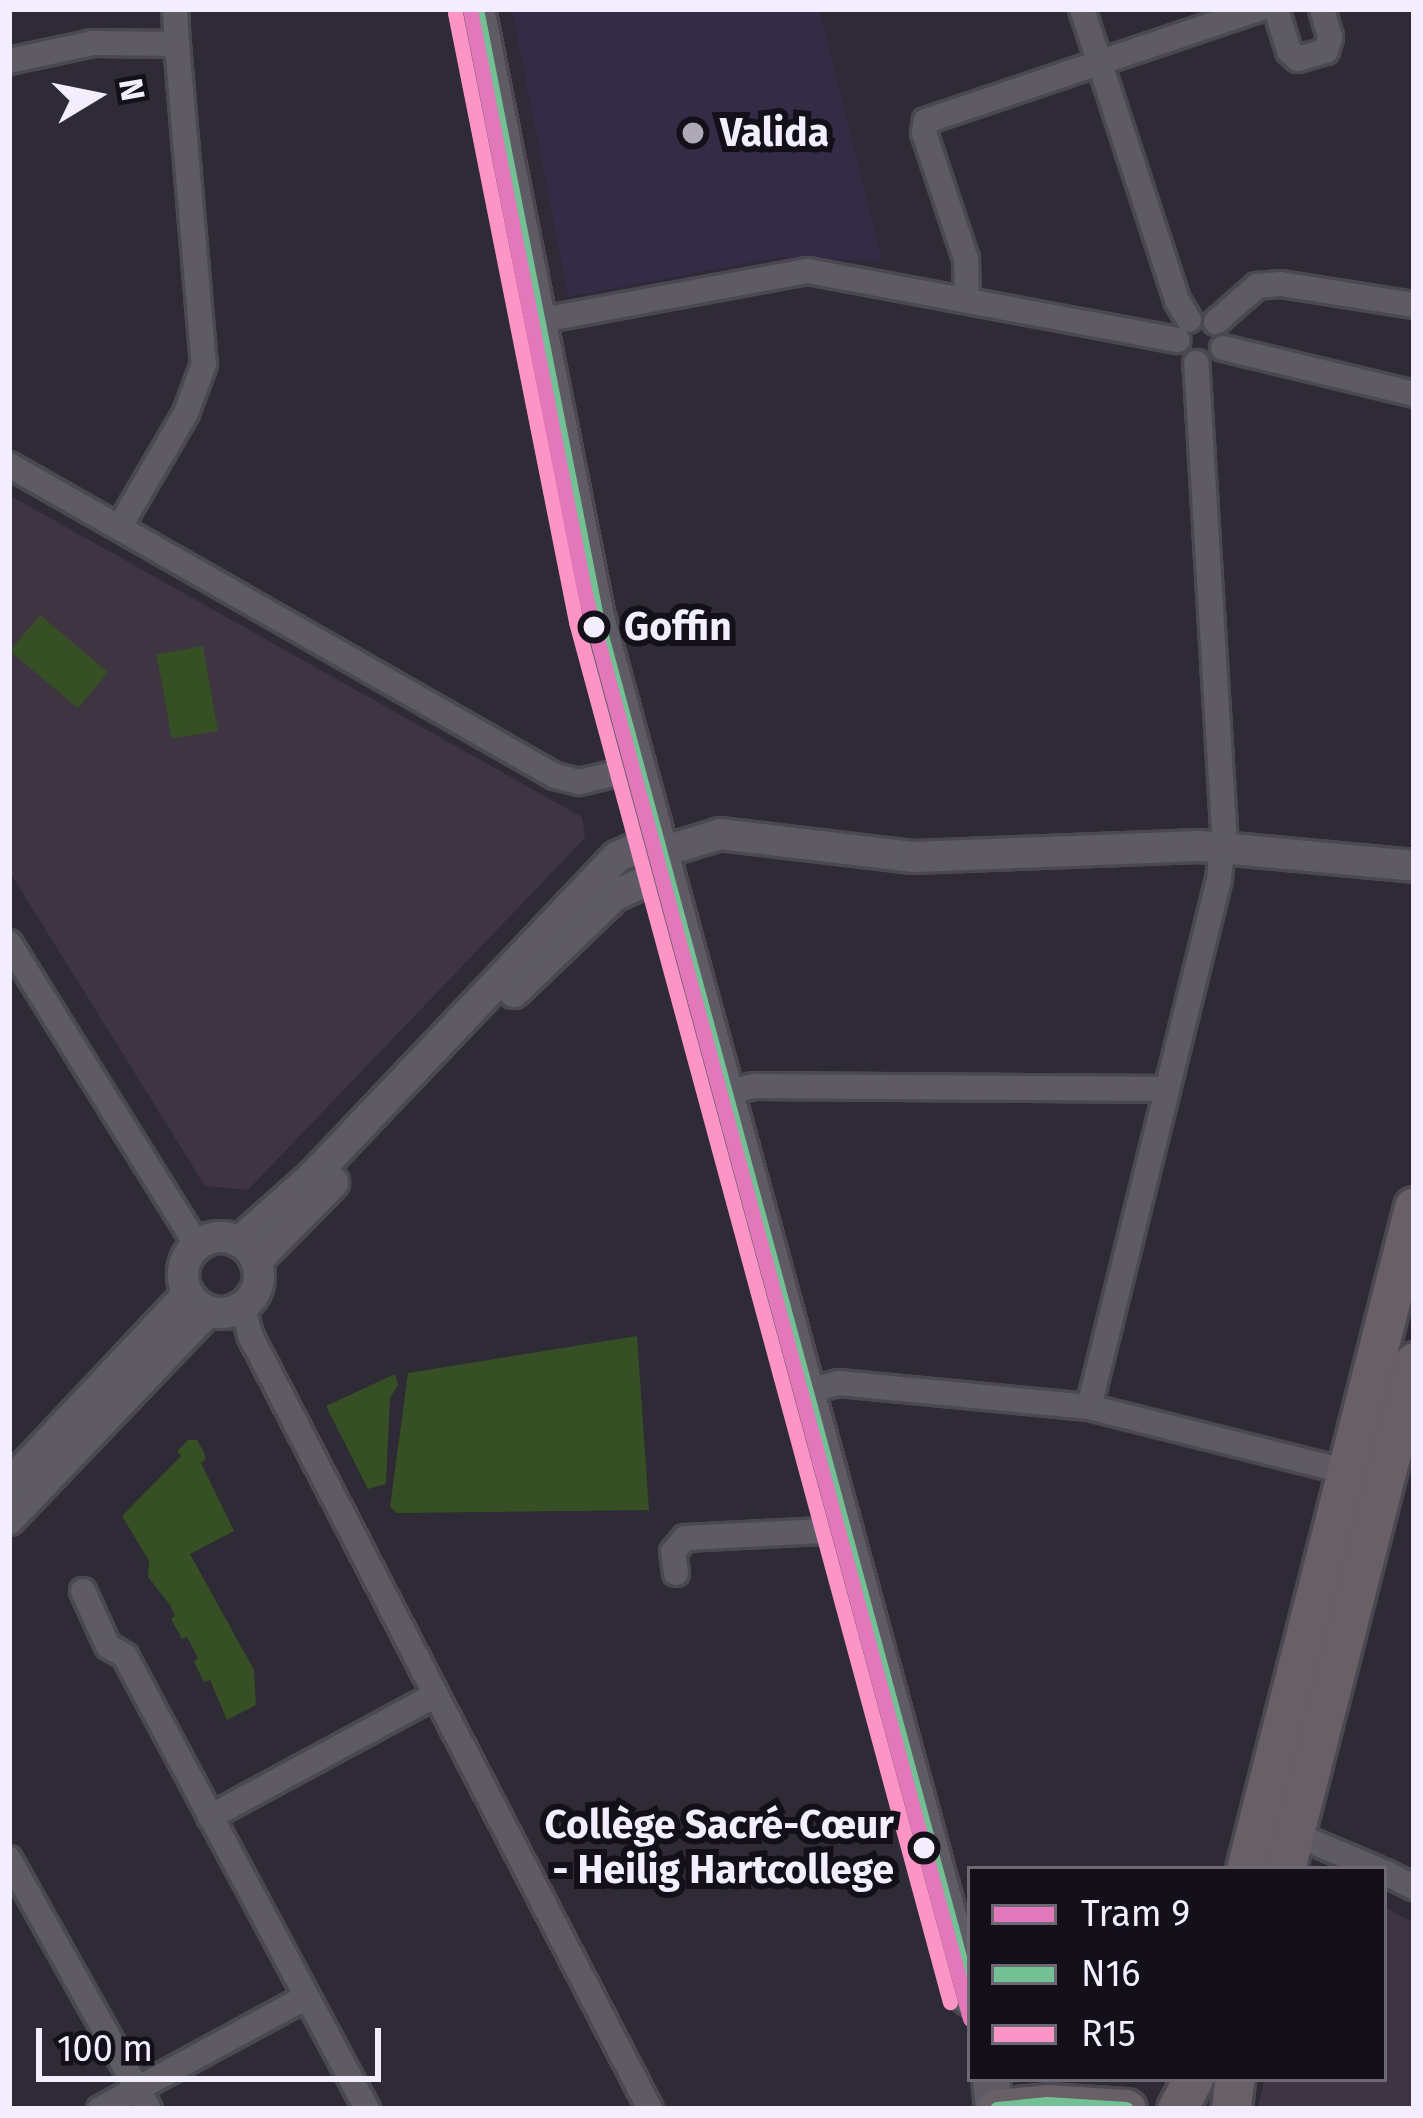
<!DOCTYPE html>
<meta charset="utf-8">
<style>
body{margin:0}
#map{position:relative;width:1423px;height:2118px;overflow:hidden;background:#2e2a36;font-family:"Fira Sans",sans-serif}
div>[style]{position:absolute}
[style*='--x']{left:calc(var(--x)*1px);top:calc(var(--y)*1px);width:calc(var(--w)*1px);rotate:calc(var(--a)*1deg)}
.built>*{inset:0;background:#342b46}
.education>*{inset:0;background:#3e3442}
.green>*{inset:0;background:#374f24;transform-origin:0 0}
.roads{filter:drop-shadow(3px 0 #4b4852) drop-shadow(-3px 0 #4b4852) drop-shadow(0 3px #4b4852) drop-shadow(0 -3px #4b4852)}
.minor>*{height:24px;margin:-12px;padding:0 12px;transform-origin:12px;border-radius:12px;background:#5e5b65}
.tertiary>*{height:30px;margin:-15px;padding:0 15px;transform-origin:15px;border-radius:15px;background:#5e5b65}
.tertiary>.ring{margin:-15px;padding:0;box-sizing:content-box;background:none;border:30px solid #5e5b65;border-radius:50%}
.secondary>*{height:36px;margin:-18px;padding:0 18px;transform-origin:18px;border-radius:18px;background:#5e5b65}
.primary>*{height:39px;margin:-19.5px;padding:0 19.5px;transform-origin:19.5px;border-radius:19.5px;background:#685f67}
.bus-1>*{height:15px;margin:-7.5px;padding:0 7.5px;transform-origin:7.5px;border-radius:7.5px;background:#74c095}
.bus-2>*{height:15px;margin:-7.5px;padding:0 7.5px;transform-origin:7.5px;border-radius:7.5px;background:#fc95c5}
.tram-1>*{height:15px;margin:-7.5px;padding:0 7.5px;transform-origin:7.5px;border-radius:7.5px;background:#e277b9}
.dots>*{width:33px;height:33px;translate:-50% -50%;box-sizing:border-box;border:6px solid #13101a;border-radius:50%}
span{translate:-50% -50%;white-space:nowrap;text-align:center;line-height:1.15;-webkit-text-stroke:12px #13101a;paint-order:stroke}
.poi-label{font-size:39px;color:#f2eefd;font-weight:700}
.left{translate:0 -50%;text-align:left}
.stop-label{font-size:39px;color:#f2eefd;font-weight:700}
.right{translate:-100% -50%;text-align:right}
.frame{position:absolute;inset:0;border:12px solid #f2eefd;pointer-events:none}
.legend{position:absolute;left:967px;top:1866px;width:420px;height:216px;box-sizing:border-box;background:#13101a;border:3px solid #6c6975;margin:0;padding:15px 21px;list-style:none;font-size:36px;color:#f2eefd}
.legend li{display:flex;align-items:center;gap:24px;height:60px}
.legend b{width:60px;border:3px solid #6c6975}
.north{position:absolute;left:36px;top:36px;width:120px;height:120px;-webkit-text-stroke:9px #13101a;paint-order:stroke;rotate:80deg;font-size:33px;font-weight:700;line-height:48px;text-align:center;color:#f2eefd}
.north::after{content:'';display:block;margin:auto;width:42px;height:54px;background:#f2eefd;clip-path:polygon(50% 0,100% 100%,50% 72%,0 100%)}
.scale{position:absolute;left:36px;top:2028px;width:345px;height:54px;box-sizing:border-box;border:6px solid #f2eefd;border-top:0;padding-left:15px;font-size:36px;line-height:42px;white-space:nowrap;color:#f2eefd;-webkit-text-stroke:9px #13101a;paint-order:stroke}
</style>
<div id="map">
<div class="built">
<div style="clip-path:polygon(512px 9px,819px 9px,882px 261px,781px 257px,568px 297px)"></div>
</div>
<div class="education">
<div style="clip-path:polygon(9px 495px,582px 817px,585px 838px,248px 1190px,205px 1186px,9px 871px)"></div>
<div style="clip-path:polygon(1384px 1907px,1414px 1923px,1414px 2109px,1257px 2109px,1265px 2079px,1384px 2079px)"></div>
</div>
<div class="green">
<div style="left:40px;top:615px;width:89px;height:47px;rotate:40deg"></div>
<div style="left:203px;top:646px;width:86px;height:47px;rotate:80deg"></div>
<div style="clip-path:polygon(637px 1336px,649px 1510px,397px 1513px,390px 1507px,408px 1373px)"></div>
<div style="clip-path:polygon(395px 1374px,398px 1385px,390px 1398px,386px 1484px,368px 1489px,326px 1406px)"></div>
<div style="clip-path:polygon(188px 1440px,197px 1440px,203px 1450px,206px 1459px,201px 1463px,234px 1531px,190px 1554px,254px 1670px,256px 1705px,227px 1720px,210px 1680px,204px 1682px,194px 1662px,198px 1658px,187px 1637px,182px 1639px,171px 1619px,175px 1616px,170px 1605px,148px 1577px,149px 1561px,122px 1516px,181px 1456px,177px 1451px)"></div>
</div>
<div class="roads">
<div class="minor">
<div style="--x:175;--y:9;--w:35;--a:87"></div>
<div style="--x:1082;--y:9;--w:306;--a:71.9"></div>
<div style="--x:1177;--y:300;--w:23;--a:59"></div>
<div style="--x:1276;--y:9;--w:44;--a:72.8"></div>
<div style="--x:1289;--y:51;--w:12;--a:42"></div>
<div style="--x:1298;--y:59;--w:29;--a:-16"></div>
<div style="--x:1326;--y:51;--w:15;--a:-74"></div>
<div style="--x:1330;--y:37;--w:29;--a:-106"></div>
<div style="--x:9;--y:61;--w:86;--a:-12.1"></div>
<div style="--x:93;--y:43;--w:84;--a:0.7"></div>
<div style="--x:177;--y:44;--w:321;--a:85.2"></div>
<div style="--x:204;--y:364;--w:52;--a:110.2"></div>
<div style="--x:186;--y:413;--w:131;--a:120.3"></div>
<div style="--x:967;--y:299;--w:40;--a:-91.4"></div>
<div style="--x:966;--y:259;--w:133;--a:-108.4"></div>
<div style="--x:924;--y:133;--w:12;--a:-81"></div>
<div style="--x:926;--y:121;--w:351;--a:-18.6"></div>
<div style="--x:537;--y:321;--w:276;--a:-10.5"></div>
<div style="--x:808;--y:271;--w:376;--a:10.6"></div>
<div style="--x:1216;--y:322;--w:55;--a:-41.3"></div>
<div style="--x:1257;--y:286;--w:24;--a:-5"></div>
<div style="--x:1281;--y:284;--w:135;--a:9"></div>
<div style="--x:1223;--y:348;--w:196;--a:13.5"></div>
<div style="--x:9;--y:465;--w:628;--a:29.67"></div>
<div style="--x:555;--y:776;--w:25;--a:14"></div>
<div style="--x:579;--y:782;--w:44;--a:-13.1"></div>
<div style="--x:9;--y:943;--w:356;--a:58.1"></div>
<div style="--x:724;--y:1093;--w:31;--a:-13"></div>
<div style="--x:754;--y:1086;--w:413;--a:0.4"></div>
<div style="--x:242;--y:1306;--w:32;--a:74"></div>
<div style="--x:251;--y:1337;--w:869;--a:62.67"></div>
<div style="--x:805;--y:1392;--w:35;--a:-15"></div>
<div style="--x:839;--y:1383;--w:251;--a:5.5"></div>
<div style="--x:1089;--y:1407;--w:267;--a:14.1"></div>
<div style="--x:1089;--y:1407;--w:544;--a:-76.17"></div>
<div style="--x:1219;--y:879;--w:50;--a:-84.3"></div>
<div style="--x:1224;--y:829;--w:467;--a:-93.4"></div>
<div style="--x:676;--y:1573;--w:21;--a:-98"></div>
<div style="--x:673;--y:1552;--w:18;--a:-49"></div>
<div style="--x:685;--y:1538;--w:157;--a:-2.9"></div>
<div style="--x:83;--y:1591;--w:60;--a:65.6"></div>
<div style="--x:108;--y:1646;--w:20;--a:30"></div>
<div style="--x:125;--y:1656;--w:514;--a:61.89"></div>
<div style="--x:210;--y:1817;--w:257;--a:-28.4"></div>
<div style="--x:1294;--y:1834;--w:90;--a:22.9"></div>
<div style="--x:9;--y:1859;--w:287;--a:60.8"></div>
<div style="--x:1384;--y:1872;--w:34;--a:27"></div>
<div style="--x:100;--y:2109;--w:234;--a:-28.5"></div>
</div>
<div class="tertiary">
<div style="--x:662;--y:852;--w:61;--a:-17.2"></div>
<div style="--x:720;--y:834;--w:195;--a:6.8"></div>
<div style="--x:914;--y:857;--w:286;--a:-2.2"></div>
<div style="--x:1200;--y:846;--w:215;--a:5.3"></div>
<div style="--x:514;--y:992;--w:140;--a:-43.8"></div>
<div style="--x:615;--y:895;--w:43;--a:-23.6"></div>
<div style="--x:654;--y:878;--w:27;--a:-73"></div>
<div class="ring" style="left:183px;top:1237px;width:46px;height:46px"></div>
<div style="--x:239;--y:1242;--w:99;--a:-41.7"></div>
<div style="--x:313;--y:1176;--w:441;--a:-46.4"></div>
<div style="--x:617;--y:857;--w:29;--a:-25"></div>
<div style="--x:643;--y:845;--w:20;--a:20"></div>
<div style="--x:256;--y:1261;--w:110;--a:-45.4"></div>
<div style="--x:9;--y:1484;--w:261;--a:-46.7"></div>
<div style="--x:9;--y:1519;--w:288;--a:-46.3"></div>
</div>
<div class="secondary">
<div style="--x:476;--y:9;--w:620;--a:78.84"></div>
<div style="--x:596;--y:617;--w:1430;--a:74.84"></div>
<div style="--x:991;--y:2079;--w:30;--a:84"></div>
</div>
<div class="primary">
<div style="--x:1246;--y:1869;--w:683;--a:-75.76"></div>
<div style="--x:1285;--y:1869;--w:523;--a:-75.72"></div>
<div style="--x:997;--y:2109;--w:50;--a:-5.7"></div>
<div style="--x:1047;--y:2104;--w:79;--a:3.6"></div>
<div style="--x:1177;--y:2109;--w:34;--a:-62"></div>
<div style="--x:1231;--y:2109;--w:30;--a:-84"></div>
</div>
</div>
<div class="bus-1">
<div style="--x:476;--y:9;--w:620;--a:78.84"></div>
<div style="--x:596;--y:617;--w:1430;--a:74.84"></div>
<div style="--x:997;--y:2109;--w:50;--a:-5.7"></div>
<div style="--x:1047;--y:2104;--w:79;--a:3.6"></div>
</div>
<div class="bus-2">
<div style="--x:455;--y:13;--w:621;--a:78.76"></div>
<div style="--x:576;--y:622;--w:1430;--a:74.84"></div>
</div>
<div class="tram-1">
<div style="--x:470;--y:9;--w:596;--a:78.88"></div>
<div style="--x:585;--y:594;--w:1476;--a:74.88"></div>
</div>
<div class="dots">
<div style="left:693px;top:133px;background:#ada9b7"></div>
<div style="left:594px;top:627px;background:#f2eefd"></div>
<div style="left:924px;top:1848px;background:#f2eefd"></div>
</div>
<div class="poi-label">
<span class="left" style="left:720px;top:133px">Valida</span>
</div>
<div class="stop-label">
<span class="left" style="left:624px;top:627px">Goffin</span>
<span class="right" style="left:894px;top:1848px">Collège Sacré-Cœur<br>- Heilig Hartcollege</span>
</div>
<div class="frame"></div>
<ul class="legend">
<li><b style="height:15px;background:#e277b9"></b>Tram 9</li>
<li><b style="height:15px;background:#74c095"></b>N16</li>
<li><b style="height:15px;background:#fc95c5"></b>R15</li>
</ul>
<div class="north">N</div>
<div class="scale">100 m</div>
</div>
